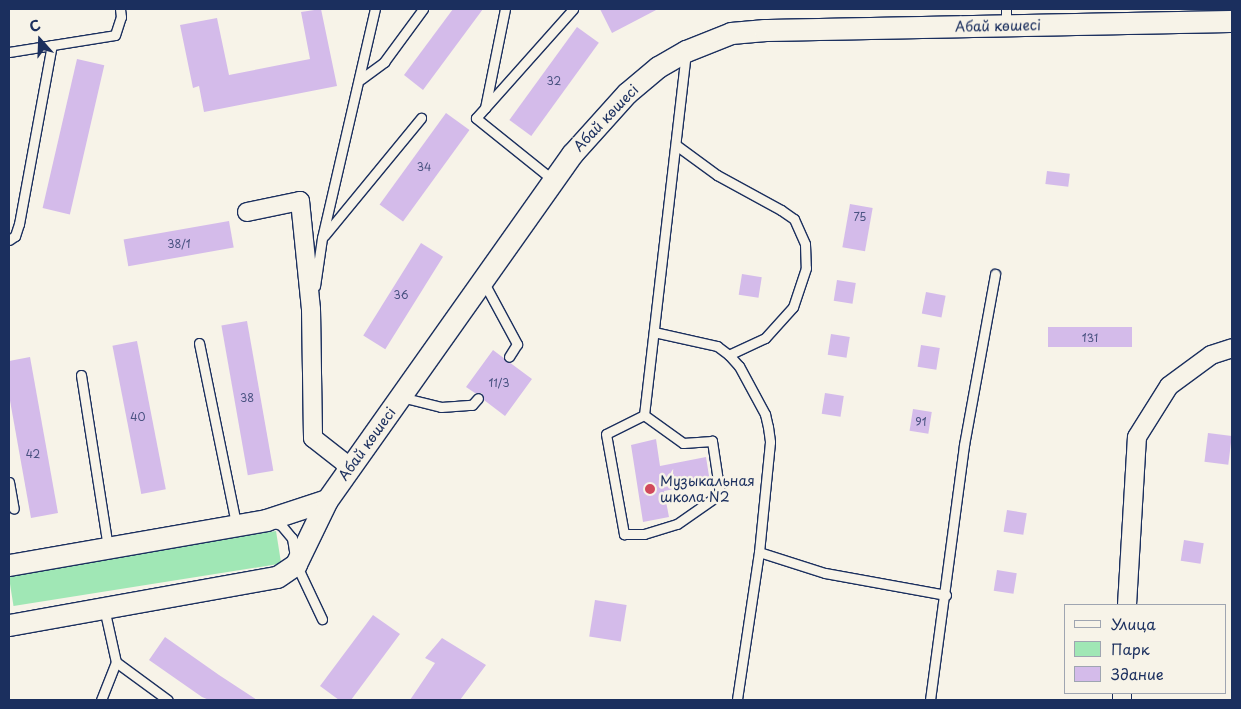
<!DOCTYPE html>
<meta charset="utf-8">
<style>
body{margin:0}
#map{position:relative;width:1241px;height:709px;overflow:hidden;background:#f7f3e8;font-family:"Playpen Sans",sans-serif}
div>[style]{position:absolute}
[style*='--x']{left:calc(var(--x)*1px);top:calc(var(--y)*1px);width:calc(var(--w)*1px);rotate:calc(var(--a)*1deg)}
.green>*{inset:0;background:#a0e7b5;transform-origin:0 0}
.building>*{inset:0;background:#d4bbea;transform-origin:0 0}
.roads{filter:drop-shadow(1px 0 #1b2f5e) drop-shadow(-1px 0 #1b2f5e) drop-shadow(0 1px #1b2f5e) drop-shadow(0 -1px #1b2f5e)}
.service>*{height:9px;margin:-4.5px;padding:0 4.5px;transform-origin:4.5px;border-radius:4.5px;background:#f7f3e8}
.minor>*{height:18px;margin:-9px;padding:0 9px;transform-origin:9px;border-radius:9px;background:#f7f3e8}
.tertiary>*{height:21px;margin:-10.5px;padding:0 10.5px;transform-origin:10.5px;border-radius:10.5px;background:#f7f3e8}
.dots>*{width:14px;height:14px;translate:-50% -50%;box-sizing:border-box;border:2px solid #f7f3e8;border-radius:50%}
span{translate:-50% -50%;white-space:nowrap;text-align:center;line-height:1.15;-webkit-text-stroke:5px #f7f3e8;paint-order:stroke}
.number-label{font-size:11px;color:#495281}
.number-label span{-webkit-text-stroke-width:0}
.street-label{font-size:14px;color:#1b2f5e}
.poi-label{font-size:14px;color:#1b2f5e}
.left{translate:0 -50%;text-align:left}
.frame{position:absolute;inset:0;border:10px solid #1b2f5e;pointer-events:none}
.legend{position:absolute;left:1064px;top:604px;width:162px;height:90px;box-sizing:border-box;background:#f7f3e8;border:1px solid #9fa5b1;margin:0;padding:6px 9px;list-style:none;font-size:15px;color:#1b2f5e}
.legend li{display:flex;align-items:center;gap:10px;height:25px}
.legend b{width:25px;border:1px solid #9fa5b1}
.north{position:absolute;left:15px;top:15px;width:50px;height:50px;-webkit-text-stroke:4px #f7f3e8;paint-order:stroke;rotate:340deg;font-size:14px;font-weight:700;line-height:20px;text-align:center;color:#1b2f5e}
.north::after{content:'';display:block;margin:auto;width:18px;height:22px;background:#1b2f5e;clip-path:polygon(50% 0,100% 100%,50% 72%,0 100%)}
</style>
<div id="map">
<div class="green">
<div style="left:276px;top:531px;width:33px;height:271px;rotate:81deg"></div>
</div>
<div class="building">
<div style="clip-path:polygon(321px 9px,337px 86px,204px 112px,199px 86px,193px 88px,180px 25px,217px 18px,229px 75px,310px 59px,301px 12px)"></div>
<div style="clip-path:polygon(453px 9px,483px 9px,423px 90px,404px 75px)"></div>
<div style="clip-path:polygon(600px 9px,658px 9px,612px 33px)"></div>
<div style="left:577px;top:27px;width:27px;height:115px;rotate:36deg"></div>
<div style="left:77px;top:59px;width:28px;height:153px;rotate:13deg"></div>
<div style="left:446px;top:113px;width:29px;height:113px;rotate:36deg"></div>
<div style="left:1047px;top:171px;width:23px;height:13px;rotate:7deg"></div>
<div style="left:850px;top:204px;width:23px;height:44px;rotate:10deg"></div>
<div style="left:229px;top:221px;width:27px;height:107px;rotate:80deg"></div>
<div style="left:421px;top:243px;width:26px;height:109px;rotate:32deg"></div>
<div style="left:742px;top:274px;width:20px;height:21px;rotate:9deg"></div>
<div style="left:837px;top:280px;width:19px;height:21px;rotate:9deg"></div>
<div style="left:926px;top:292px;width:20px;height:22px;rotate:11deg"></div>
<div style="left:247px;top:321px;width:152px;height:26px;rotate:80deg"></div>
<div style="left:1132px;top:327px;width:20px;height:84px;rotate:90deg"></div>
<div style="left:831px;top:334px;width:19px;height:21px;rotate:9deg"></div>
<div style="left:137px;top:341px;width:151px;height:25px;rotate:79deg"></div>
<div style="left:921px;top:345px;width:19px;height:22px;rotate:9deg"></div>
<div style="clip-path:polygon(493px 350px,532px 379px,505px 416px,484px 400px,482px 393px,475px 393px,466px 387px)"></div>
<div style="clip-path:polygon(30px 357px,58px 513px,31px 518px,9px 395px,9px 361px)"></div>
<div style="left:825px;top:393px;width:19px;height:21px;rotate:9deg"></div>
<div style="left:913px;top:409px;width:19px;height:22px;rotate:9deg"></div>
<div style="left:1208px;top:433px;width:24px;height:29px;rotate:7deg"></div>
<div style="clip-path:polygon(656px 439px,660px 466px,706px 457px,710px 482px,664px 491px,669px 517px,643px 522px,631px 445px)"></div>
<div style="left:1007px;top:510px;width:20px;height:22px;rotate:9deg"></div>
<div style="left:1184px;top:540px;width:20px;height:21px;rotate:9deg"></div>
<div style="left:997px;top:570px;width:20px;height:21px;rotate:9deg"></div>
<div style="left:595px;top:600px;width:32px;height:37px;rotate:9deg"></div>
<div style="clip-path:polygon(373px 615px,400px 634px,351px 700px,339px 700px,320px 686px)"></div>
<div style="clip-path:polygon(165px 637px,219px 675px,257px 700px,209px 700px,202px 697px,149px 660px)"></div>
<div style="clip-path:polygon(442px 638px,486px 665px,460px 700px,410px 700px,435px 663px,425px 658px)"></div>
</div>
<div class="roads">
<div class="service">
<div style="--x:1006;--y:9;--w:18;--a:90"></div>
<div style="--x:9;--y:52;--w:107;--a:-9.1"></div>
<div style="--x:115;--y:35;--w:19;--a:-72"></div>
<div style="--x:121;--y:17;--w:8;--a:-97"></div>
<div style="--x:361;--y:79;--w:29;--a:-36"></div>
<div style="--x:384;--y:62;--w:66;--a:-53.7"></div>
<div style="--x:485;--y:108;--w:101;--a:-78.6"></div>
<div style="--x:676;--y:145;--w:51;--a:36.2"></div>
<div style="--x:717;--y:175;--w:73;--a:28.7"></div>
<div style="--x:781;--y:210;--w:16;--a:35"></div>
<div style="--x:794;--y:219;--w:27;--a:66"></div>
<div style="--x:805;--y:244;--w:24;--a:88"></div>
<div style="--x:806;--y:268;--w:41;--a:108.4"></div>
<div style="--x:793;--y:307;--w:42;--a:132.1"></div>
<div style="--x:765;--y:338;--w:40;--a:155"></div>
<div style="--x:553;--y:180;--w:99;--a:-141.2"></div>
<div style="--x:476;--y:118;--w:146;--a:-48.3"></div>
<div style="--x:324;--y:236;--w:153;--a:-50.6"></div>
<div style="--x:9;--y:240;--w:7;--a:-34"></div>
<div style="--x:15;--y:236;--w:13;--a:-72"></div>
<div style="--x:19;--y:224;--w:182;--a:-79.6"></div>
<div style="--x:483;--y:281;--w:72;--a:61.6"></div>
<div style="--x:517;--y:344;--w:15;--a:122"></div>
<div style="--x:315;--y:286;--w:49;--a:-81.7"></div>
<div style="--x:322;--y:238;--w:235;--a:-77"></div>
<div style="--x:654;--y:332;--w:65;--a:12.5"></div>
<div style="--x:717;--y:346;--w:15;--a:37"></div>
<div style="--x:729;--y:355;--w:15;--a:48"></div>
<div style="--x:739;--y:366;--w:55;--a:61.6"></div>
<div style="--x:765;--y:414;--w:13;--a:77"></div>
<div style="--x:768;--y:427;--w:15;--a:82"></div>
<div style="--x:770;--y:442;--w:111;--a:95.7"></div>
<div style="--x:759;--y:552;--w:150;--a:98.5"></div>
<div style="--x:199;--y:343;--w:185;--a:78.4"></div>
<div style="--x:81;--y:375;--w:175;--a:81.1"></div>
<div style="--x:401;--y:397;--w:41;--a:14"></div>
<div style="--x:441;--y:407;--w:31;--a:-4"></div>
<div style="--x:472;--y:405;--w:9;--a:-49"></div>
<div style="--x:644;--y:415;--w:42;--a:153.4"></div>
<div style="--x:606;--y:434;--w:102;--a:79.8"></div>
<div style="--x:624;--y:534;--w:20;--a:0"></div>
<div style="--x:644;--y:534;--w:34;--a:-17"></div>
<div style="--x:677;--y:524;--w:52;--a:-34.9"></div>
<div style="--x:720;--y:494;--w:54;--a:-98.6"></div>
<div style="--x:712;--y:441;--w:29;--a:176"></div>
<div style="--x:683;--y:443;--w:48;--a:-144.3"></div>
<div style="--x:644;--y:415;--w:364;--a:-83.4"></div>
<div style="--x:9;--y:482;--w:27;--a:80"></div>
<div style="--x:271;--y:522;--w:10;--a:17"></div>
<div style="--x:281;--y:525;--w:17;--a:50"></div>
<div style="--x:292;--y:538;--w:26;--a:81"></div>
<div style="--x:296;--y:564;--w:61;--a:64.7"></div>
<div style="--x:759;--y:552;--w:69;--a:17.7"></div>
<div style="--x:825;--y:573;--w:123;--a:10.3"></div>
<div style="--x:104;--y:608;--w:55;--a:77.5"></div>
<div style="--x:116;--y:662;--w:64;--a:36.2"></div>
<div style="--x:101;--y:700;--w:41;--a:-68.5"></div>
<div style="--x:930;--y:700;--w:257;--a:-82.4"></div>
<div style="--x:964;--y:445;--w:174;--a:-79.7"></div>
</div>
<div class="minor">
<div style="--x:247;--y:212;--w:54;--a:-11.7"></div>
<div style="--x:300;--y:201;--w:109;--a:84.2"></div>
<div style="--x:311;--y:309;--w:129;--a:89.1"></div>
<div style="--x:313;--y:438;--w:47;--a:38.1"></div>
<div style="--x:1127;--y:605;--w:168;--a:-86.6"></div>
<div style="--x:1137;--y:437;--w:60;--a:-57.9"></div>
<div style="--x:1169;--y:386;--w:52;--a:-36.4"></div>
<div style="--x:1211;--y:355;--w:22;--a:-18"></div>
<div style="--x:1122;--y:700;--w:7;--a:-90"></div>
</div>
<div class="tertiary">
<div style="--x:9;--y:565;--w:261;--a:-9.9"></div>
<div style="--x:266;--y:520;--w:64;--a:-18.2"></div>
<div style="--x:9;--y:625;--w:272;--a:-10.2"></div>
<div style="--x:277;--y:577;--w:23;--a:-34"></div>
<div style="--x:296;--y:564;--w:71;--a:-64.2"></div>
<div style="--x:327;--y:500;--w:424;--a:-54.7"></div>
<div style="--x:572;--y:154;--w:82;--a:-48"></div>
<div style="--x:627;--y:93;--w:40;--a:-40"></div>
<div style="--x:658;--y:67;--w:32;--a:-30"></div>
<div style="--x:686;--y:51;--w:48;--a:-21.8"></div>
<div style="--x:731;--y:33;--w:34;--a:-5"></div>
<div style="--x:765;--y:30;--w:467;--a:-1.1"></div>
</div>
</div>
<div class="dots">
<div style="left:650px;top:489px;background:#d1495b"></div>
</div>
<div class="number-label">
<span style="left:554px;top:81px">32</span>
<span style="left:424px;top:167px">34</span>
<span style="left:860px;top:217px">75</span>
<span style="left:179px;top:244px">38/1</span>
<span style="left:401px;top:295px">36</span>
<span style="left:1090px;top:338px">131</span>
<span style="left:499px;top:383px">11/3</span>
<span style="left:247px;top:398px">38</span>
<span style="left:138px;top:417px">40</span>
<span style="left:921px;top:422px">91</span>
<span style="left:33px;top:454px">42</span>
</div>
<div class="street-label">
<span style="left:998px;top:26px;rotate:-1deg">Абай көшесі</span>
<span style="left:606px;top:118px;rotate:-46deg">Абай көшесі</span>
<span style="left:367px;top:444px;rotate:-54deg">Абай көшесі</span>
</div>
<div class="poi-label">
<span class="left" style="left:660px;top:489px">Музыкальная<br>школа N2</span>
</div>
<div class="frame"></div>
<ul class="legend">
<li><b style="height:6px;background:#f7f3e8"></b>Улица</li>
<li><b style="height:14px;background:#a0e7b5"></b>Парк</li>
<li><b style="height:14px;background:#d4bbea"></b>Здание</li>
</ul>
<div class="north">С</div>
</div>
